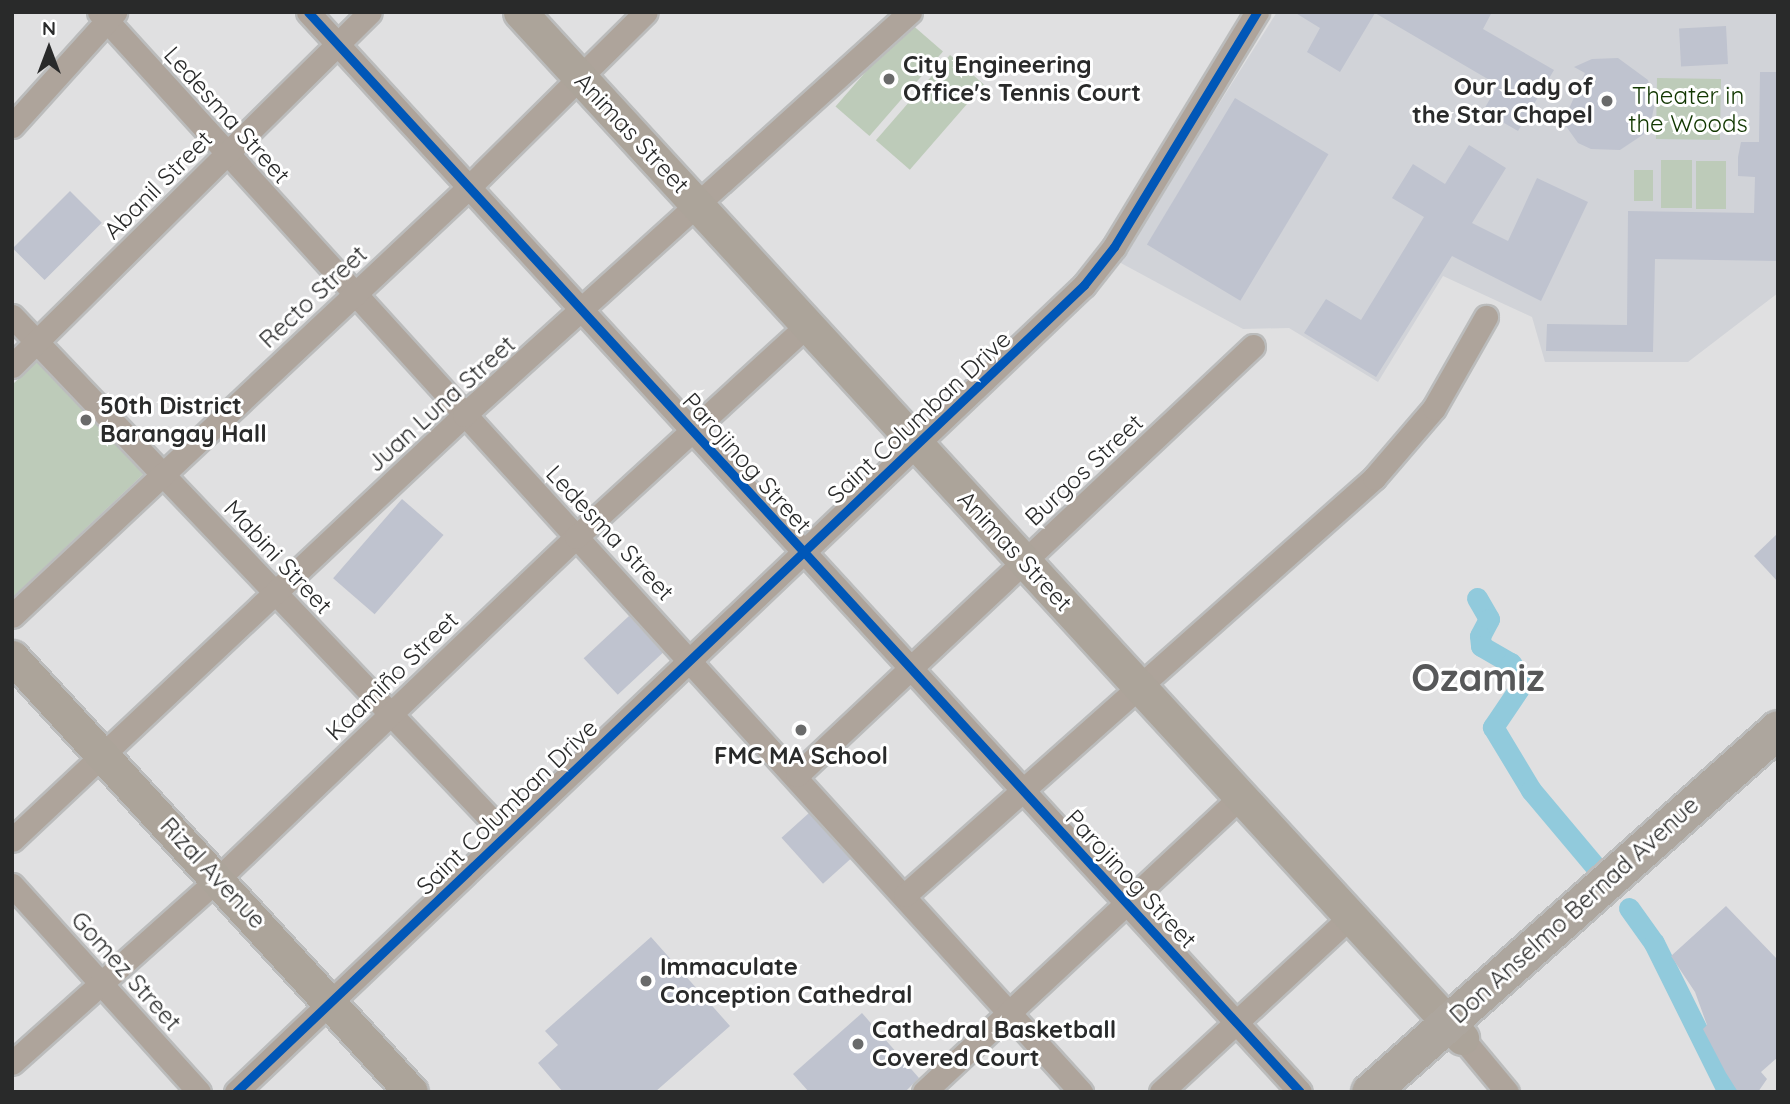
<!DOCTYPE html>
<meta charset="utf-8">
<style>
body{margin:0}
#map{position:relative;width:1790px;height:1104px;overflow:hidden;background:#e0e0e1;font-family:Quicksand,sans-serif}
div>[style]{position:absolute}
[style*='--x']{left:calc(var(--x)*1px);top:calc(var(--y)*1px);width:calc(var(--w)*1px);rotate:calc(var(--a)*1deg)}
.built>*{inset:0;background:#d1d3d8}
.green>*{inset:0;background:#bdcbb9;transform-origin:0 0}
.canal>*{height:21px;margin:-10.5px;padding:0 10.5px;transform-origin:10.5px;border-radius:10.5px;background:#91cadc}
.building>*{inset:0;background:#bfc3cf;transform-origin:0 0}
.roads{filter:drop-shadow(2px 0 #bbbcbc) drop-shadow(-2px 0 #bbbcbc) drop-shadow(0 2px #bbbcbc) drop-shadow(0 -2px #bbbcbc)}
.street>*{height:23px;margin:-11.5px;padding:0 11.5px;transform-origin:11.5px;border-radius:11.5px;background:#aea49b}
.secondary>*{height:33px;margin:-16.5px;padding:0 16.5px;transform-origin:16.5px;border-radius:16.5px;background:#aca49a}
.primary>*{height:37px;margin:-18.5px;padding:0 18.5px;transform-origin:18.5px;border-radius:18.5px;background:#ada69e}
.cycleway>*{height:9px;margin:-4.5px;padding:0 4.5px;transform-origin:4.5px;border-radius:4.5px;background:#0057b8}
.dots>*{width:19px;height:19px;translate:-50% -50%;box-sizing:border-box;border:4px solid #fff;border-radius:50%}
span{translate:-50% -50%;white-space:nowrap;text-align:center;line-height:1.15;-webkit-text-stroke:6px #fff;paint-order:stroke}
.poi-label{font-size:24px;color:#292a2a;font-weight:700}
.left{translate:0 -50%;text-align:left}
.right{translate:-100% -50%;text-align:right}
.park-label{font-size:24px;color:#113700}
.street-label{font-size:24px;color:#292a2a}
.town-label{font-size:38px;color:#575859;font-weight:700}
.frame{position:absolute;inset:0;border:14px solid #292a2a;pointer-events:none}
.north{position:absolute;left:14px;top:14px;width:70px;height:70px;-webkit-text-stroke:5px #fff;paint-order:stroke;rotate:0deg;font-size:19px;font-weight:700;line-height:28px;text-align:center;color:#292a2a}
.north::after{content:'';display:block;margin:auto;width:24px;height:32px;background:#292a2a;clip-path:polygon(50% 0,100% 100%,50% 72%,0 100%)}
</style>
<div id="map">
<div class="built">
<div style="clip-path:polygon(1277px 12px,1778px 12px,1778px 293px,1688px 362px,1545px 362px,1532px 317px,1443px 276px,1378px 382px,1289px 328px,1243px 329px,1119px 262px)"></div>
</div>
<div class="green">
<div style="left:909px;top:22px;width:45px;height:112px;rotate:41deg"></div>
<div style="left:950px;top:55px;width:45px;height:113px;rotate:41deg"></div>
<div style="left:1657px;top:78px;width:64px;height:61px;rotate:1deg"></div>
<div style="left:1661px;top:160px;width:31px;height:48px"></div>
<div style="left:1696px;top:161px;width:30px;height:48px"></div>
<div style="left:1634px;top:170px;width:19px;height:31px"></div>
<div style="clip-path:polygon(42px 356px,153px 465px,12px 598px,12px 385px)"></div>
</div>
<div class="canal">
<div style="--x:1477;--y:598;--w:24;--a:60"></div>
<div style="--x:1489;--y:619;--w:19;--a:118"></div>
<div style="--x:1480;--y:636;--w:10;--a:84"></div>
<div style="--x:1481;--y:646;--w:34;--a:30"></div>
<div style="--x:1511;--y:663;--w:15;--a:58"></div>
<div style="--x:1519;--y:676;--w:14;--a:94"></div>
<div style="--x:1518;--y:690;--w:45;--a:124"></div>
<div style="--x:1493;--y:727;--w:74;--a:58.9"></div>
<div style="--x:1531;--y:790;--w:98;--a:50"></div>
<div style="--x:1629;--y:908;--w:43;--a:54.5"></div>
<div style="--x:1654;--y:943;--w:166;--a:63.6"></div>
</div>
<div class="building">
<div style="clip-path:polygon(1294px 12px,1492px 12px,1483px 29px,1554px 70px,1518px 131px,1483px 111px,1498px 85px,1375px 13px,1340px 72px,1307px 52px,1320px 28px)"></div>
<div style="left:1726px;top:26px;width:38px;height:47px;rotate:87deg"></div>
<div style="clip-path:polygon(1618px 58px,1648px 80px,1654px 107px,1651px 122px,1644px 134px,1620px 150px,1591px 149px,1578px 143px,1563px 122px,1585px 73px,1574px 67px,1592px 59px)"></div>
<div style="clip-path:polygon(1760px 72px,1778px 72px,1778px 261px,1655px 259px,1653px 352px,1546px 351px,1547px 324px,1627px 325px,1628px 211px,1754px 213px,1755px 177px,1738px 176px,1738px 157px,1741px 142px,1759px 142px)"></div>
<div style="left:1235px;top:98px;width:109px;height:171px;rotate:31deg"></div>
<div style="clip-path:polygon(1469px 145px,1506px 168px,1472px 223px,1508px 241px,1537px 178px,1588px 202px,1541px 301px,1452px 256px,1376px 377px,1304px 333px,1326px 299px,1361px 320px,1424px 217px,1392px 198px,1413px 164px,1445px 184px)"></div>
<div style="left:70px;top:191px;width:45px;height:81px;rotate:45deg"></div>
<div style="left:402px;top:499px;width:55px;height:105px;rotate:41deg"></div>
<div style="clip-path:polygon(1778px 533px,1778px 582px,1754px 556px)"></div>
<div style="left:629px;top:616px;width:50px;height:62px;rotate:47deg"></div>
<div style="left:809px;top:813px;width:62px;height:37px;rotate:48deg"></div>
<div style="clip-path:polygon(1726px 906px,1778px 960px,1778px 1057px,1761px 1072px,1767px 1079px,1758px 1092px,1738px 1092px,1726px 1073px,1703px 1029px,1707px 1025px,1695px 992px,1671px 956px)"></div>
<div style="clip-path:polygon(651px 937px,730px 1026px,655px 1092px,563px 1092px,538px 1063px,558px 1045px,545px 1031px)"></div>
<div style="clip-path:polygon(862px 1013px,919px 1078px,905px 1092px,809px 1092px,793px 1074px)"></div>
</div>
<div class="roads">
<div class="street">
<div style="--x:99;--y:12;--w:1460;--a:47.72"></div>
<div style="--x:308;--y:12;--w:1466;--a:47.43"></div>
<div style="--x:12;--y:126;--w:154;--a:-47.9"></div>
<div style="--x:12;--y:316;--w:714;--a:46.42"></div>
<div style="--x:12;--y:366;--w:503;--a:-44.68"></div>
<div style="--x:12;--y:616;--w:628;--a:-43.19"></div>
<div style="--x:470;--y:186;--w:247;--a:-44.7"></div>
<div style="--x:797;--y:775;--w:626;--a:-43.25"></div>
<div style="--x:12;--y:840;--w:620;--a:-43.24"></div>
<div style="--x:464;--y:415;--w:601;--a:-42.1"></div>
<div style="--x:12;--y:885;--w:279;--a:47.9"></div>
<div style="--x:905;--y:895;--w:628;--a:-41.64"></div>
<div style="--x:1374;--y:478;--w:92;--a:-49.4"></div>
<div style="--x:1434;--y:408;--w:105;--a:-60.3"></div>
<div style="--x:1462;--y:1038;--w:70;--a:50.2"></div>
<div style="--x:12;--y:1063;--w:278;--a:-41.8"></div>
<div style="--x:219;--y:878;--w:494;--a:-43.7"></div>
<div style="--x:576;--y:537;--w:314;--a:-42.5"></div>
<div style="--x:236;--y:1092;--w:1171;--a:-43.58"></div>
<div style="--x:1084;--y:285;--w:48;--a:-51.7"></div>
<div style="--x:1114;--y:247;--w:275;--a:-58.7"></div>
<div style="--x:924;--y:1092;--w:429;--a:-43"></div>
<div style="--x:1161;--y:1092;--w:256;--a:-42.8"></div>
</div>
<div class="secondary">
<div style="--x:520;--y:12;--w:1393;--a:47.44"></div>
<div style="--x:12;--y:657;--w:590;--a:47.47"></div>
</div>
<div class="primary">
<div style="--x:1370;--y:1092;--w:546;--a:-41.66"></div>
</div>
</div>
<div class="cycleway">
<div style="--x:308;--y:12;--w:1466;--a:47.43"></div>
<div style="--x:236;--y:1092;--w:1171;--a:-43.58"></div>
<div style="--x:1084;--y:285;--w:48;--a:-51.7"></div>
<div style="--x:1114;--y:247;--w:275;--a:-58.7"></div>
</div>
<div class="dots">
<div style="left:889px;top:79px;background:#696a6a"></div>
<div style="left:1607px;top:101px;background:#696a6a"></div>
<div style="left:86px;top:420px;background:#696a6a"></div>
<div style="left:801px;top:730px;background:#696a6a"></div>
<div style="left:646px;top:981px;background:#696a6a"></div>
<div style="left:858px;top:1044px;background:#696a6a"></div>
</div>
<div class="poi-label">
<span class="left" style="left:903px;top:79px">City Engineering<br>Office's Tennis Court</span>
<span class="right" style="left:1593px;top:101px">Our Lady of<br>the Star Chapel</span>
<span class="left" style="left:100px;top:420px">50th District<br>Barangay Hall</span>
<span style="left:801px;top:756px">FMC MA School</span>
<span class="left" style="left:660px;top:981px">Immaculate<br>Conception Cathedral</span>
<span class="left" style="left:872px;top:1044px">Cathedral Basketball<br>Covered Court</span>
</div>
<div class="park-label">
<span style="left:1688px;top:110px">Theater in<br>the Woods</span>
</div>
<div class="street-label">
<span style="left:227px;top:115px;rotate:48deg">Ledesma Street</span>
<span style="left:632px;top:133px;rotate:47deg">Animas Street</span>
<span style="left:158px;top:185px;rotate:-45deg">Abanil Street</span>
<span style="left:313px;top:297px;rotate:-43deg">Recto Street</span>
<span style="left:441px;top:404px;rotate:-42deg">Juan Luna Street</span>
<span style="left:919px;top:417px;rotate:-43deg">Saint Columban Drive</span>
<span style="left:747px;top:463px;rotate:48deg">Parojinog Street</span>
<span style="left:1084px;top:470px;rotate:-43deg">Burgos Street</span>
<span style="left:610px;top:533px;rotate:47deg">Ledesma Street</span>
<span style="left:1015px;top:551px;rotate:47deg">Animas Street</span>
<span style="left:278px;top:557px;rotate:47deg">Mabini Street</span>
<span style="left:392px;top:676px;rotate:-44deg">Kaamiño Street</span>
<span style="left:507px;top:807px;rotate:-44deg">Saint Columban Drive</span>
<span style="left:213px;top:873px;rotate:47deg">Rizal Avenue</span>
<span style="left:1131px;top:879px;rotate:47deg">Parojinog Street</span>
<span style="left:1574px;top:910px;rotate:-42deg">Don Anselmo Bernad Avenue</span>
<span style="left:126px;top:971px;rotate:48deg">Gomez Street</span>
</div>
<div class="town-label">
<span style="left:1478px;top:678px">Ozamiz</span>
</div>
<div class="frame"></div>
<div class="north">N</div>
</div>
